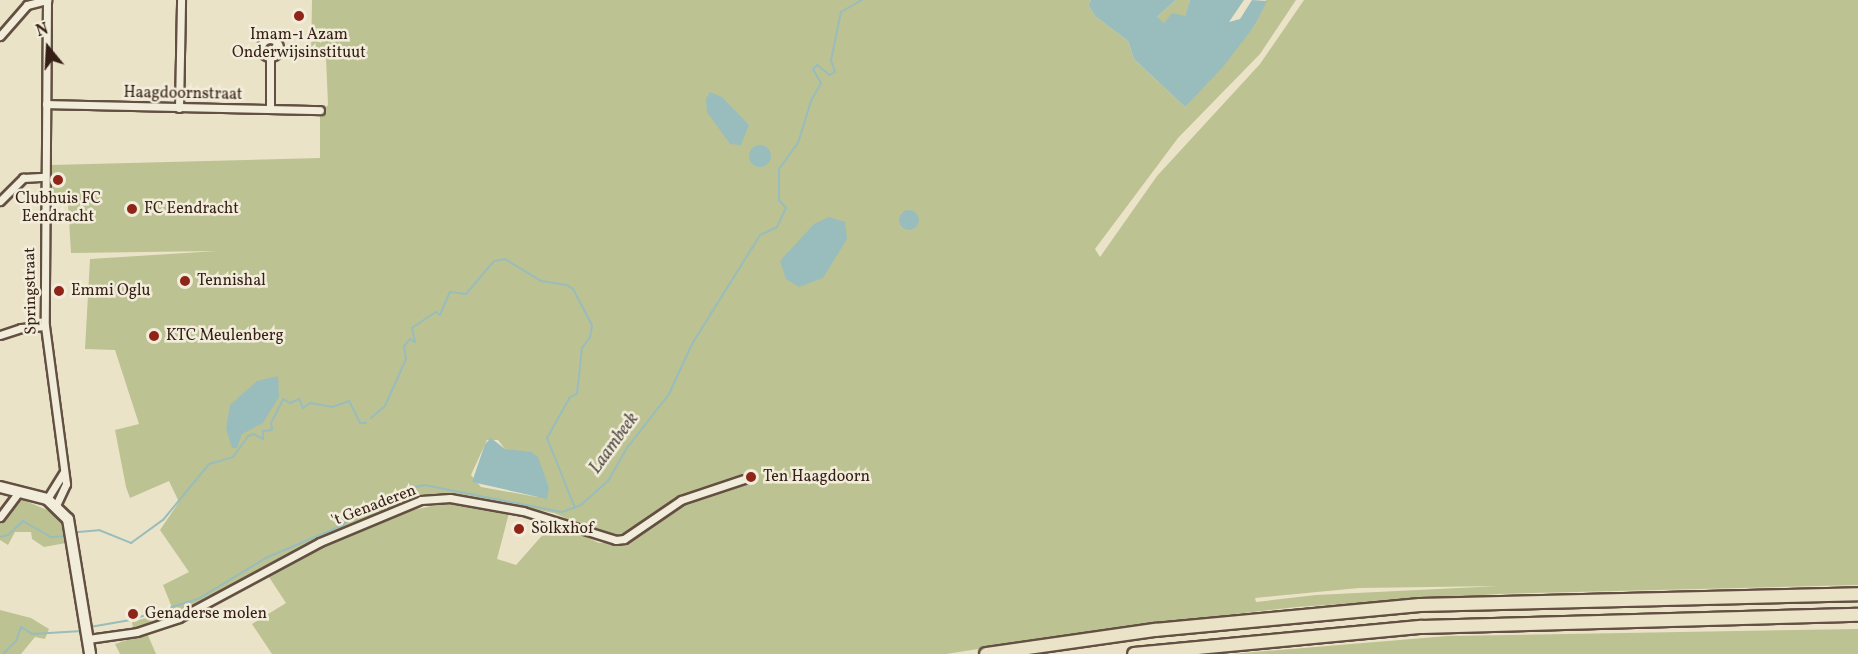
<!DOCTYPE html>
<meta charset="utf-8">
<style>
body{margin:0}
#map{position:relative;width:1858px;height:654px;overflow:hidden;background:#ebe3c8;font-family:Vollkorn,serif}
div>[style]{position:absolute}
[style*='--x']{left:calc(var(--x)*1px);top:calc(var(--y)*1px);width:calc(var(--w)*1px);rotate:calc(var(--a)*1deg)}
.green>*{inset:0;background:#bdc292}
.water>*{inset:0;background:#99bdbc}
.round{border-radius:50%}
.stream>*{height:2px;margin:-1px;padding:0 1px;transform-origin:1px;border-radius:1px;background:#99bdbc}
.roads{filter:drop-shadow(2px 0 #635042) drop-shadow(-2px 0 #635042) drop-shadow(0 2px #635042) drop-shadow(0 -2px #635042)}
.street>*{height:7px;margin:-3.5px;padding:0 3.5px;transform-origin:3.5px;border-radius:3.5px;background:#f2eddb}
.street>.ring{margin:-3.5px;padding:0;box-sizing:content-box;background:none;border:7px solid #f2eddb;border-radius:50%}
.secondary>*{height:10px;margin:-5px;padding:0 5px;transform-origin:5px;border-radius:5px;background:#f2eddb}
.highway>*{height:12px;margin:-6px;padding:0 6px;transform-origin:6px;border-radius:6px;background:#ebe3c8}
.dots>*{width:16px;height:16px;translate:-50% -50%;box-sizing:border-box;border:3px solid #f2eddb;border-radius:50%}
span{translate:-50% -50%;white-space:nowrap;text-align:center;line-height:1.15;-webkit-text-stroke:5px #f2eddb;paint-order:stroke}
.poi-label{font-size:16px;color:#361f15}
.left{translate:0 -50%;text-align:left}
.street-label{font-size:16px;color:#361f15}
.water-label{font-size:18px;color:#544e47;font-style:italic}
.north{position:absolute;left:18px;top:18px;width:60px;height:60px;-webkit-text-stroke:4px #f2eddb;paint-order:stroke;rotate:342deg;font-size:16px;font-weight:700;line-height:24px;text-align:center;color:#361f15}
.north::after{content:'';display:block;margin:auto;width:21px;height:27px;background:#361f15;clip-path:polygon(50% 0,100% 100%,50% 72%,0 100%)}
</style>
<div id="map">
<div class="green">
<div style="clip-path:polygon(evenodd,312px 0,1091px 0,1088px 5px,1096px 17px,1128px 41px,1134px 59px,1185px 107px,1255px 25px,1266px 0,1296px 0,1260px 54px,1178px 138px,1095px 249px,1100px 257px,1157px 176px,1260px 64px,1304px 0,1858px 0,1858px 585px,1499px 594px,1297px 607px,1113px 628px,946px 654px,272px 654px,252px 624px,286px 603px,267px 574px,391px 515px,445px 503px,509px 513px,497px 559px,516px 565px,554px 522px,599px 543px,625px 542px,635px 537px,631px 532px,608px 536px,554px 513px,461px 496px,437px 496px,416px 500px,352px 524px,195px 607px,133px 628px,132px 622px,173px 610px,163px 585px,189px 572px,160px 530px,179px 502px,169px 481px,130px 498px,126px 487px,115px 430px,139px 424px,115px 350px,85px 349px,90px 259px,217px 251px,71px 253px,68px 203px,52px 196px,51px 165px,320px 158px,320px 113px,328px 105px,326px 58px,311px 58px,312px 0,487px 440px,498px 440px,505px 449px,518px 451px,544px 475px,549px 487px,537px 497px,481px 487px,471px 475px,487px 440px,312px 0,1499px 586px,1316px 595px,1256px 602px,1255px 598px,1359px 588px,1499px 586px)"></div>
<div style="clip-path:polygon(1176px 0,1190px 0,1185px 17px,1164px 23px,1156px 18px)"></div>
<div style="clip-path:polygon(21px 499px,59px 515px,66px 527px,66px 543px,44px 547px,32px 539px,31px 532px,15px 532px,8px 545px,0 540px,0 524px)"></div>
<div style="clip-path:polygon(0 610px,31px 618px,49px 629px,45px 639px,35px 637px,21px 654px,0 654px)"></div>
<div style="clip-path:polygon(1858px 629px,1858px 654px,1231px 654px,1448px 636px)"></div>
<div style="clip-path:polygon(147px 633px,156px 654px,120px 654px,115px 644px)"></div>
</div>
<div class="water">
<div style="clip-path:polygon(1091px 0,1176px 0,1157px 17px,1164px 23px,1172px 13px,1185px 16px,1190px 0,1244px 0,1229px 22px,1240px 19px,1252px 0,1267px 1px,1255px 25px,1223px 67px,1185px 107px,1134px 59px,1128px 41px,1096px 17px,1088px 5px)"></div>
<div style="clip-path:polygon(710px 92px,722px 97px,749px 125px,741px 145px,730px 144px,707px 112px,706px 99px)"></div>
<div class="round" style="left:749px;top:145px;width:22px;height:22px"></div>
<div class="round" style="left:899px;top:210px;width:20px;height:20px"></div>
<div style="clip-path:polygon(829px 217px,845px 222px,847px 239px,823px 278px,799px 287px,786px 279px,780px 261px,814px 224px)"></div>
<div style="clip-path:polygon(278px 376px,279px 397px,263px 423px,242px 434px,237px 448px,232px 448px,226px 428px,230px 405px,257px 381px)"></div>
<div style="clip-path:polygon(491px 438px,505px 449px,531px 452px,538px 457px,549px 487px,547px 499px,472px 482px,485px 444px)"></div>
</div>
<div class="stream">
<div style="--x:371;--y:418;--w:18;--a:-41"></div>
<div style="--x:385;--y:406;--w:51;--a:-65.9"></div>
<div style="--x:406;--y:359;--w:13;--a:-99"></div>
<div style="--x:404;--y:346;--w:9;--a:-49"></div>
<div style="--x:410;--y:339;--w:6;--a:31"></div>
<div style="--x:415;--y:342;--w:14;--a:-102"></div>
<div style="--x:412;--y:328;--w:29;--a:-34"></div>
<div style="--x:436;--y:312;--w:5;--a:37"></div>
<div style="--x:440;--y:315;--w:25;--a:-67"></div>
<div style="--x:450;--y:292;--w:16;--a:7"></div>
<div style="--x:466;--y:294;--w:43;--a:-49.7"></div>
<div style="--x:494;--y:261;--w:11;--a:-10"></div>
<div style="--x:505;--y:259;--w:42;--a:31.4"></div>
<div style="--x:541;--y:281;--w:26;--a:9"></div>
<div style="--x:567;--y:285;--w:7;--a:34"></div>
<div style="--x:573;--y:289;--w:41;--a:62.2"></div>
<div style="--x:592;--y:325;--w:12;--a:99"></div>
<div style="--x:590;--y:337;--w:14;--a:126"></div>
<div style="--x:582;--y:348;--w:46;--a:96.2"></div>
<div style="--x:577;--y:394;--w:8;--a:157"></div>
<div style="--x:570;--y:397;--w:47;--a:119.3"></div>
<div style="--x:547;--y:438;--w:75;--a:68.2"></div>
<div style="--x:78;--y:532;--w:21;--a:-5"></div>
<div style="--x:99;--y:530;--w:35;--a:22"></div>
<div style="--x:131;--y:543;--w:39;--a:-36"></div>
<div style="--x:163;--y:520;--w:72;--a:-50.6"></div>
<div style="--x:209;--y:464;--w:25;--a:-16"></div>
<div style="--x:233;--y:457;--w:26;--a:-54"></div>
<div style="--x:248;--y:436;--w:6;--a:-18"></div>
<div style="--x:254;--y:434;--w:10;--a:29"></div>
<div style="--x:263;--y:439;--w:8;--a:-90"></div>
<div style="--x:263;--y:431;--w:9;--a:-6"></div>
<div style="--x:272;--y:430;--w:7;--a:-98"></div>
<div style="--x:271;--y:423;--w:27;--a:-63"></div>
<div style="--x:283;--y:399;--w:8;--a:30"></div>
<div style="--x:290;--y:403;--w:10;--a:-24"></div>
<div style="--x:299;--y:399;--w:10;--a:66"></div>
<div style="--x:303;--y:408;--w:9;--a:-36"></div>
<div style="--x:310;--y:403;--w:22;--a:10"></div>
<div style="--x:332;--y:407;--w:18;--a:-19"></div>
<div style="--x:349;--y:401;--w:25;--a:63"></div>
<div style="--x:360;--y:423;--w:6;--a:0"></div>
<div style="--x:0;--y:537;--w:8;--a:-14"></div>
<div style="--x:8;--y:535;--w:21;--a:-43"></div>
<div style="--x:23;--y:521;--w:32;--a:30"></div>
<div style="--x:51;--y:537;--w:16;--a:-4"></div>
<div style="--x:90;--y:627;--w:41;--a:-9.9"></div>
<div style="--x:130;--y:620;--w:71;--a:-17.2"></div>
<div style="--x:198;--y:599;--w:79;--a:-31.1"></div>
<div style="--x:266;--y:558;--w:84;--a:-23.2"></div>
<div style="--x:343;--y:525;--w:17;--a:-45"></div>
<div style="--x:355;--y:513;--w:57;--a:-24.8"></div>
<div style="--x:407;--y:489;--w:17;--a:-13"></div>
<div style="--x:424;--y:485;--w:141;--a:11.1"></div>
<div style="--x:562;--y:512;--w:20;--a:-20"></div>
<div style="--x:581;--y:505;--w:36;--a:-42"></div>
<div style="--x:608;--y:481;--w:38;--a:-60"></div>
<div style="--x:627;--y:448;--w:68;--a:-52.1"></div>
<div style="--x:669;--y:394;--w:55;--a:-65.3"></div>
<div style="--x:692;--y:344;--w:128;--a:-58"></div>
<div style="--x:760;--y:235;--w:19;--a:-25"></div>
<div style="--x:777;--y:227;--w:21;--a:-65"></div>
<div style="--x:786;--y:208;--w:11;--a:-131"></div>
<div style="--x:779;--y:200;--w:31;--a:-90"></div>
<div style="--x:779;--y:169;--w:32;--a:-54"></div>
<div style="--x:798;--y:143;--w:44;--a:-72.8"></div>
<div style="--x:811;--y:101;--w:21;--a:-61"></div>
<div style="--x:821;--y:83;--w:16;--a:-120"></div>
<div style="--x:813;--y:69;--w:6;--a:-45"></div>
<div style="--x:817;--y:65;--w:16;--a:38"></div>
<div style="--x:830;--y:75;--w:6;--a:-31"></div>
<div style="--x:835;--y:72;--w:13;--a:-108"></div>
<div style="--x:831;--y:60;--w:49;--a:-78.2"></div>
<div style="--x:841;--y:12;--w:24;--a:-30"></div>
<div style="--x:3;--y:654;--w:18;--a:-45"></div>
<div style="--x:16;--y:641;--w:15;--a:-70"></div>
<div style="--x:21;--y:627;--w:13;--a:32"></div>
<div style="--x:32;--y:634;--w:50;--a:-3.4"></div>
</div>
<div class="roads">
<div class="street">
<div style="--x:47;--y:0;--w:326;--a:90.4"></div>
<div style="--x:45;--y:326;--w:159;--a:82.4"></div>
<div style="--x:66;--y:484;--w:23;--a:115"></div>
<div style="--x:0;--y:36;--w:41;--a:-48.9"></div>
<div style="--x:27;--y:5;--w:21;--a:-14"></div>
<div class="ring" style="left:261px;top:39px;width:11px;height:11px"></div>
<div style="--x:46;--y:104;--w:274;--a:1.3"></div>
<div style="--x:179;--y:108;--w:108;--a:-88.9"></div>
<div style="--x:270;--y:109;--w:52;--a:-90"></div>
<div style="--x:0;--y:201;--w:33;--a:-45"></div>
<div style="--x:23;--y:178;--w:22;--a:-3"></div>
<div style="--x:0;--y:335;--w:22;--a:-18"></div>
<div style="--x:21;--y:328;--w:24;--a:-5"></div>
<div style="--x:47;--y:499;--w:31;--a:-58"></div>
<div style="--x:0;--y:517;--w:31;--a:-53"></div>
<div style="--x:88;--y:639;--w:49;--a:-8.1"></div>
<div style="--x:137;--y:632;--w:44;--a:-18.4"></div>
<div style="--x:179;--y:618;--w:160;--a:-28.3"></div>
<div style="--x:320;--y:542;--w:109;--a:-22.6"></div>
<div style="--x:421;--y:500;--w:29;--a:-4"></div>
<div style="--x:450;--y:498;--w:74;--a:10.1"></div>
<div style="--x:523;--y:511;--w:97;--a:17.3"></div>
<div style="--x:616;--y:540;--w:8;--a:-7"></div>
<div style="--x:624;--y:539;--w:69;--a:-34.4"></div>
<div style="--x:681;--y:500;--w:66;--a:-18.4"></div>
</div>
<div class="secondary">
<div style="--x:0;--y:487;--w:49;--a:14.3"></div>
<div style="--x:47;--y:499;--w:29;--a:44"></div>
<div style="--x:68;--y:519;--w:137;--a:80.7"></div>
</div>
<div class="highway">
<div style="--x:986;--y:654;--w:171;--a:-8.1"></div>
<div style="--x:1155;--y:630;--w:266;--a:-5.4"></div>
<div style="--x:1420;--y:605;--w:438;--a:-1.4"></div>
<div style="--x:1134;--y:654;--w:289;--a:-5.4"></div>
<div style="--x:1422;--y:627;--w:436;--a:-1.6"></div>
</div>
</div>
<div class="dots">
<div style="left:299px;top:16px;background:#8f2418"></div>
<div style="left:58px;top:180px;background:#8f2418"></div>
<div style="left:132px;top:209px;background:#8f2418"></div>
<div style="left:185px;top:281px;background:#8f2418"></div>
<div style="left:59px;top:291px;background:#8f2418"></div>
<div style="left:154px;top:336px;background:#8f2418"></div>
<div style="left:751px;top:477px;background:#8f2418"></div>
<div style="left:519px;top:529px;background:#8f2418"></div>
<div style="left:133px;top:614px;background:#8f2418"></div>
</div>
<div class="poi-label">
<span style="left:299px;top:44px">Imam-ı Azam<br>Onderwijsinstituut</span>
<span style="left:58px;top:208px">Clubhuis FC<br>Eendracht</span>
<span class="left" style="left:144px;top:209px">FC Eendracht</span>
<span class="left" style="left:197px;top:281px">Tennishal</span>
<span class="left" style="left:71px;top:291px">Emmi Oglu</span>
<span class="left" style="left:166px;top:336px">KTC Meulenberg</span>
<span class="left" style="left:763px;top:477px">Ten Haagdoorn</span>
<span class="left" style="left:531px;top:529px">Solkxhof</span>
<span class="left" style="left:145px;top:614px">Genaderse molen</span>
</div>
<div class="street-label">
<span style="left:183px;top:94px;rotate:1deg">Haagdoornstraat</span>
<span style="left:31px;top:291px;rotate:-91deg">Springstraat</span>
<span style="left:374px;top:506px;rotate:-21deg">'t Genaderen</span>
</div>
<div class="water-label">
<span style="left:615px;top:444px;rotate:-54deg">Laambeek</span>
</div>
<div class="north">N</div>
</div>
